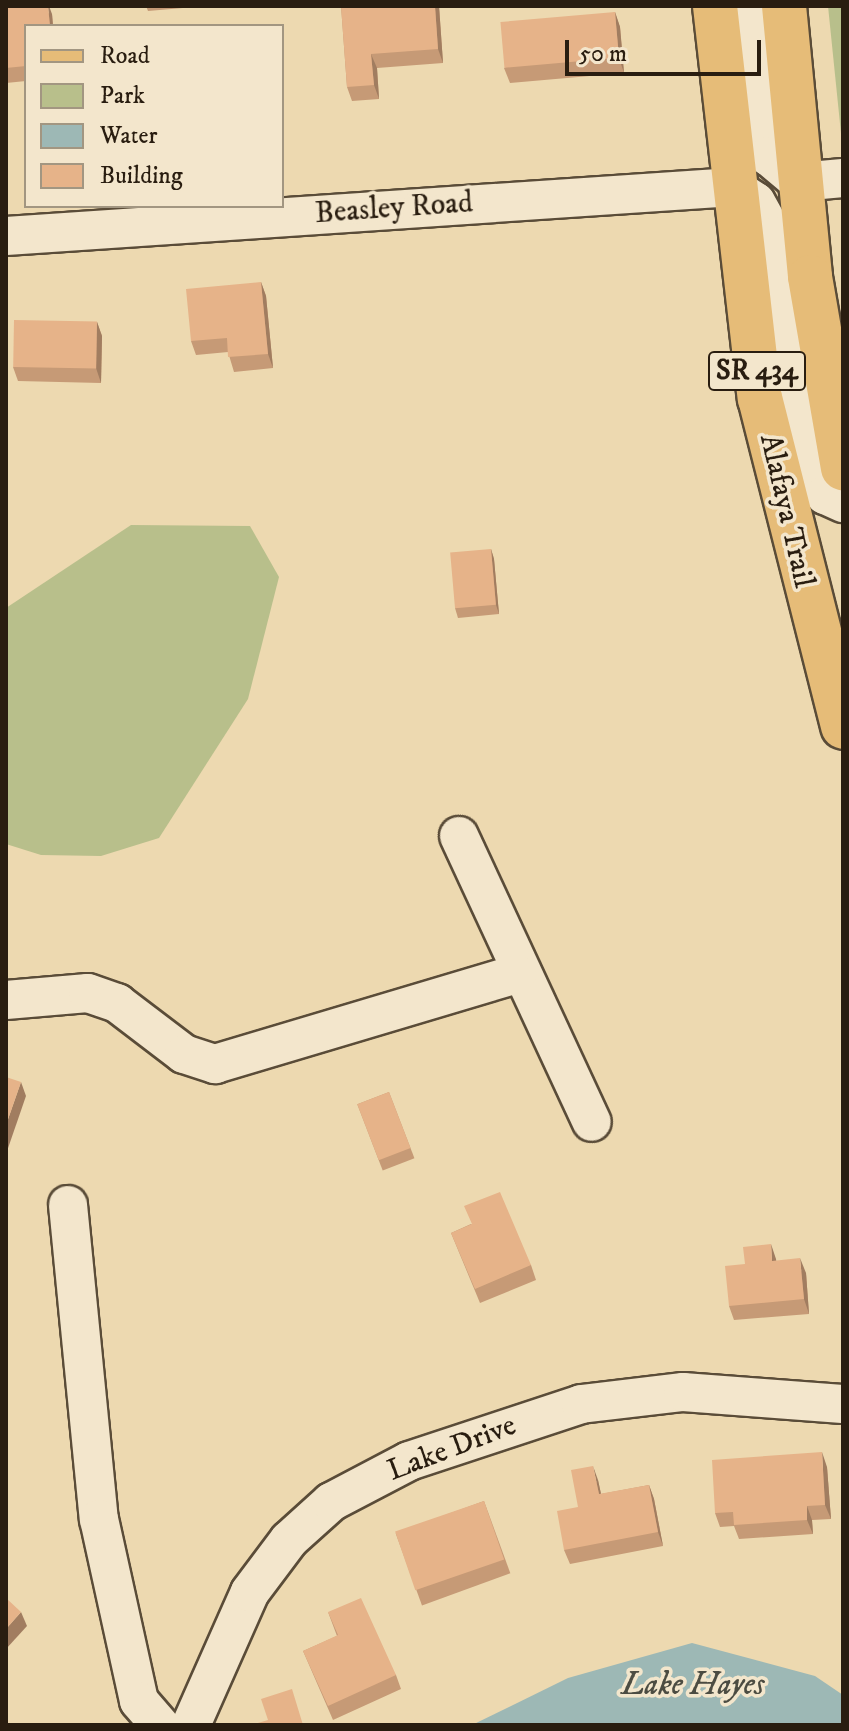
<!DOCTYPE html>
<style>
body{margin:0}
#map{position:relative;width:849px;height:1731px;overflow:hidden;background:#edd9b0;font-family:"IM FELL DW Pica",serif}
div>[style]{position:absolute}
[style*='--x']{left:calc(var(--x)*1px);top:calc(var(--y)*1px);width:calc(var(--w)*1px);rotate:calc(var(--a)*1deg)}
.green>*{inset:0;background:#b8bf8b}
.water>*{inset:0;background:#9db8b5}
.roads{filter:drop-shadow(2px 0 #5a4c38) drop-shadow(-2px 0 #5a4c38) drop-shadow(0 2px #5a4c38) drop-shadow(0 -2px #5a4c38)}
.minor>*{height:38px;margin:-19px;padding:0 19px;transform-origin:19px;border-radius:19px;background:#f3e6cc}
.major>*{height:44px;margin:-22px;padding:0 22px;transform-origin:22px;border-radius:22px;background:#e6bc78}
.wall>*{inset:0;background:#c69a76;transform-origin:0 0}
.shaded-wall>*{inset:0;background:#a17d60}
.building>*{inset:0;background:#e6b389;transform-origin:0 0}
span{translate:-50% -50%;white-space:nowrap;text-align:center;line-height:1.15;-webkit-text-stroke:7px #f3e6cc;paint-order:stroke}
.shield-label span{padding:2px 6px;background:#f3e6cc;border:2px solid;border-radius:6px;-webkit-text-stroke-width:0}
.shield-label{font-size:28px;color:#291d10;font-weight:700}
.street-label{font-size:30px;color:#291d10}
.water-label{font-size:32px;color:#4c4c42;font-style:italic}
.frame{position:absolute;inset:0;border:8px solid #291d10;pointer-events:none}
.legend{position:absolute;left:24px;top:24px;width:260px;height:184px;box-sizing:border-box;background:#f3e6cc;border:2px solid #a29681;margin:0;padding:10px 14px;list-style:none;font-size:24px;color:#291d10}
.legend li{display:flex;align-items:center;gap:16px;height:40px}
.legend b{width:40px;border:2px solid #a29681}
.scale{position:absolute;left:565px;top:40px;width:196px;height:36px;box-sizing:border-box;border:4px solid #291d10;border-top:0;padding-left:10px;font-size:24px;line-height:28px;white-space:nowrap;color:#291d10;-webkit-text-stroke:6px #f3e6cc;paint-order:stroke}
</style>
<div id="map">
<div class="green">
<div style="clip-path:polygon(828px 6px,843px 6px,843px 153px)"></div>
<div style="clip-path:polygon(131px 525px,250px 526px,279px 577px,248px 699px,159px 838px,101px 856px,41px 855px,6px 844px,6px 608px)"></div>
</div>
<div class="water">
<div style="clip-path:polygon(692px 1643px,815px 1676px,843px 1695px,843px 1725px,472px 1725px,568px 1678px)"></div>
</div>
<div class="roads">
<div class="minor">
<div style="--x:746;--y:6;--w:152;--a:81.7"></div>
<div style="--x:768;--y:156;--w:40;--a:40"></div>
<div style="--x:799;--y:182;--w:44;--a:-5.2"></div>
<div style="--x:6;--y:236;--w:729;--a:-3.86"></div>
<div style="--x:733;--y:187;--w:27;--a:33"></div>
<div style="--x:756;--y:202;--w:39;--a:61"></div>
<div style="--x:775;--y:236;--w:225;--a:81.6"></div>
<div style="--x:808;--y:459;--w:40;--a:65"></div>
<div style="--x:825;--y:495;--w:20;--a:24"></div>
<div style="--x:459;--y:836;--w:315;--a:65.1"></div>
<div style="--x:6;--y:1000;--w:82;--a:-4.9"></div>
<div style="--x:88;--y:993;--w:31;--a:19"></div>
<div style="--x:117;--y:1003;--w:84;--a:37.3"></div>
<div style="--x:184;--y:1054;--w:33;--a:18"></div>
<div style="--x:215;--y:1064;--w:315;--a:-16.6"></div>
<div style="--x:68;--y:1205;--w:316;--a:84.4"></div>
<div style="--x:99;--y:1519;--w:186;--a:77.6"></div>
<div style="--x:139;--y:1701;--w:32;--a:49"></div>
<div style="--x:191;--y:1725;--w:145;--a:-66.1"></div>
<div style="--x:250;--y:1592;--w:65;--a:-53.1"></div>
<div style="--x:289;--y:1540;--w:57;--a:-42.1"></div>
<div style="--x:331;--y:1502;--w:88;--a:-27.7"></div>
<div style="--x:409;--y:1461;--w:181;--a:-18.3"></div>
<div style="--x:581;--y:1404;--w:103;--a:-6.7"></div>
<div style="--x:683;--y:1392;--w:160;--a:4.3"></div>
</div>
<div class="major">
<div style="--x:715;--y:6;--w:395;--a:83.5"></div>
<div style="--x:760;--y:398;--w:339;--a:75.8"></div>
<div style="--x:784;--y:6;--w:272;--a:84.5"></div>
<div style="--x:810;--y:277;--w:194;--a:80.2"></div>
</div>
</div>
<div class="wall">
<div style="clip-path:polygon(6px 6px,52px 14px,53px 26px,26px 26px,26px 81px,6px 83px)"></div>
<div style="clip-path:polygon(146px 6px,206px 6px,148px 11px)"></div>
<div style="clip-path:polygon(341px 6px,439px 6px,443px 63px,377px 68px,379px 99px,352px 101px,347px 87px)"></div>
<div style="clip-path:polygon(615px 12px,620px 27px,624px 73px,510px 83px,504px 68px)"></div>
<div style="clip-path:polygon(261px 282px,266px 296px,273px 368px,234px 372px,228px 352px,196px 355px,191px 341px)"></div>
<div style="clip-path:polygon(97px 322px,102px 336px,101px 383px,18px 381px,13px 367px)"></div>
<div style="clip-path:polygon(491px 549px,494px 559px,499px 614px,458px 618px,455px 608px)"></div>
<div style="left:389px;top:1092px;width:71px;height:34px;rotate:69deg"></div>
<div style="clip-path:polygon(471px 1224px,531px 1265px,536px 1280px,480px 1303px,451px 1233px)"></div>
<div style="clip-path:polygon(776px 1259px,776px 1261px,806px 1273px,809px 1314px,734px 1320px,729px 1306px,745px 1264px)"></div>
<div style="clip-path:polygon(827px 1467px,831px 1519px,812px 1520px,813px 1534px,739px 1539px,734px 1526px,720px 1527px,715px 1513px)"></div>
<div style="clip-path:polygon(598px 1480px,601px 1494px,649px 1485px,654px 1499px,663px 1546px,570px 1564px,564px 1550px,578px 1507px)"></div>
<div style="left:484px;top:1501px;width:77px;height:94px;rotate:70deg"></div>
<div style="clip-path:polygon(328px 1612px,396px 1675px,401px 1689px,333px 1720px,303px 1651px,337px 1636px)"></div>
</div>
<div class="shaded-wall">
<div style="clip-path:polygon(48px 6px,49px 6px,52px 14px,53px 26px,50px 26px)"></div>
<div style="clip-path:polygon(435px 6px,439px 6px,443px 63px,438px 49px)"></div>
<div style="clip-path:polygon(615px 12px,620px 27px,624px 73px,619px 58px)"></div>
<div style="clip-path:polygon(371px 54px,377px 68px,379px 99px,374px 85px)"></div>
<div style="clip-path:polygon(261px 282px,266px 296px,273px 368px,268px 354px)"></div>
<div style="clip-path:polygon(97px 322px,102px 336px,101px 383px,96px 368px)"></div>
<div style="clip-path:polygon(491px 549px,494px 559px,499px 614px,496px 605px)"></div>
<div style="clip-path:polygon(21px 1082px,26px 1096px,6px 1154px,6px 1125px)"></div>
<div style="clip-path:polygon(771px 1244px,776px 1259px,778px 1275px,772px 1261px)"></div>
<div style="clip-path:polygon(800px 1258px,806px 1273px,809px 1314px,804px 1299px)"></div>
<div style="clip-path:polygon(822px 1452px,827px 1467px,831px 1519px,825px 1505px)"></div>
<div style="clip-path:polygon(593px 1466px,598px 1480px,604px 1508px,599px 1494px)"></div>
<div style="clip-path:polygon(649px 1485px,654px 1499px,663px 1546px,658px 1532px)"></div>
<div style="clip-path:polygon(807px 1506px,812px 1520px,813px 1534px,807px 1520px)"></div>
<div style="clip-path:polygon(21px 1612px,27px 1626px,6px 1649px,6px 1629px)"></div>
</div>
<div class="building">
<div style="clip-path:polygon(6px 6px,48px 6px,50px 26px,26px 26px,26px 66px,6px 68px)"></div>
<div style="clip-path:polygon(341px 6px,435px 6px,438px 49px,371px 54px,374px 85px,347px 87px)"></div>
<div style="left:615px;top:12px;width:46px;height:115px;rotate:85deg"></div>
<div style="clip-path:polygon(261px 282px,268px 354px,228px 357px,227px 338px,191px 341px,186px 289px)"></div>
<div style="left:14px;top:320px;width:83px;height:47px;rotate:1deg"></div>
<div style="left:491px;top:549px;width:56px;height:41px;rotate:85deg"></div>
<div style="clip-path:polygon(6px 1077px,21px 1082px,6px 1125px)"></div>
<div style="left:389px;top:1092px;width:60px;height:34px;rotate:69deg"></div>
<div style="clip-path:polygon(500px 1192px,531px 1265px,475px 1289px,451px 1233px,472px 1224px,464px 1206px)"></div>
<div style="clip-path:polygon(771px 1244px,772px 1261px,800px 1258px,804px 1299px,729px 1306px,725px 1266px,745px 1264px,743px 1247px)"></div>
<div style="clip-path:polygon(822px 1452px,825px 1505px,807px 1506px,807px 1520px,734px 1525px,733px 1512px,715px 1513px,712px 1460px)"></div>
<div style="clip-path:polygon(593px 1466px,599px 1494px,649px 1485px,658px 1532px,564px 1550px,557px 1511px,578px 1507px,571px 1470px)"></div>
<div style="left:484px;top:1501px;width:62px;height:94px;rotate:71deg"></div>
<div style="clip-path:polygon(6px 1598px,21px 1612px,6px 1629px)"></div>
<div style="clip-path:polygon(361px 1598px,396px 1675px,328px 1706px,303px 1651px,338px 1635px,328px 1612px)"></div>
<div style="clip-path:polygon(292px 1689px,303px 1725px,251px 1725px,268px 1720px,261px 1699px)"></div>
</div>
<div class="shield-label">
<span style="left:757px;top:371px">SR 434</span>
</div>
<div class="street-label">
<span style="left:394px;top:209px;rotate:-4deg">Beasley Road</span>
<span style="left:786px;top:511px;rotate:77deg">Alafaya Trail</span>
<span style="left:452px;top:1449px;rotate:-21deg">Lake Drive</span>
</div>
<div class="water-label">
<span style="left:693px;top:1685px">Lake Hayes</span>
</div>
<div class="frame"></div>
<ul class="legend">
<li><b style="height:10px;background:#e6bc78"></b>Road</li>
<li><b style="height:22px;background:#b8bf8b"></b>Park</li>
<li><b style="height:22px;background:#9db8b5"></b>Water</li>
<li><b style="height:22px;background:#e6b389"></b>Building</li>
</ul>
<div class="scale">50 m</div>
</div>
